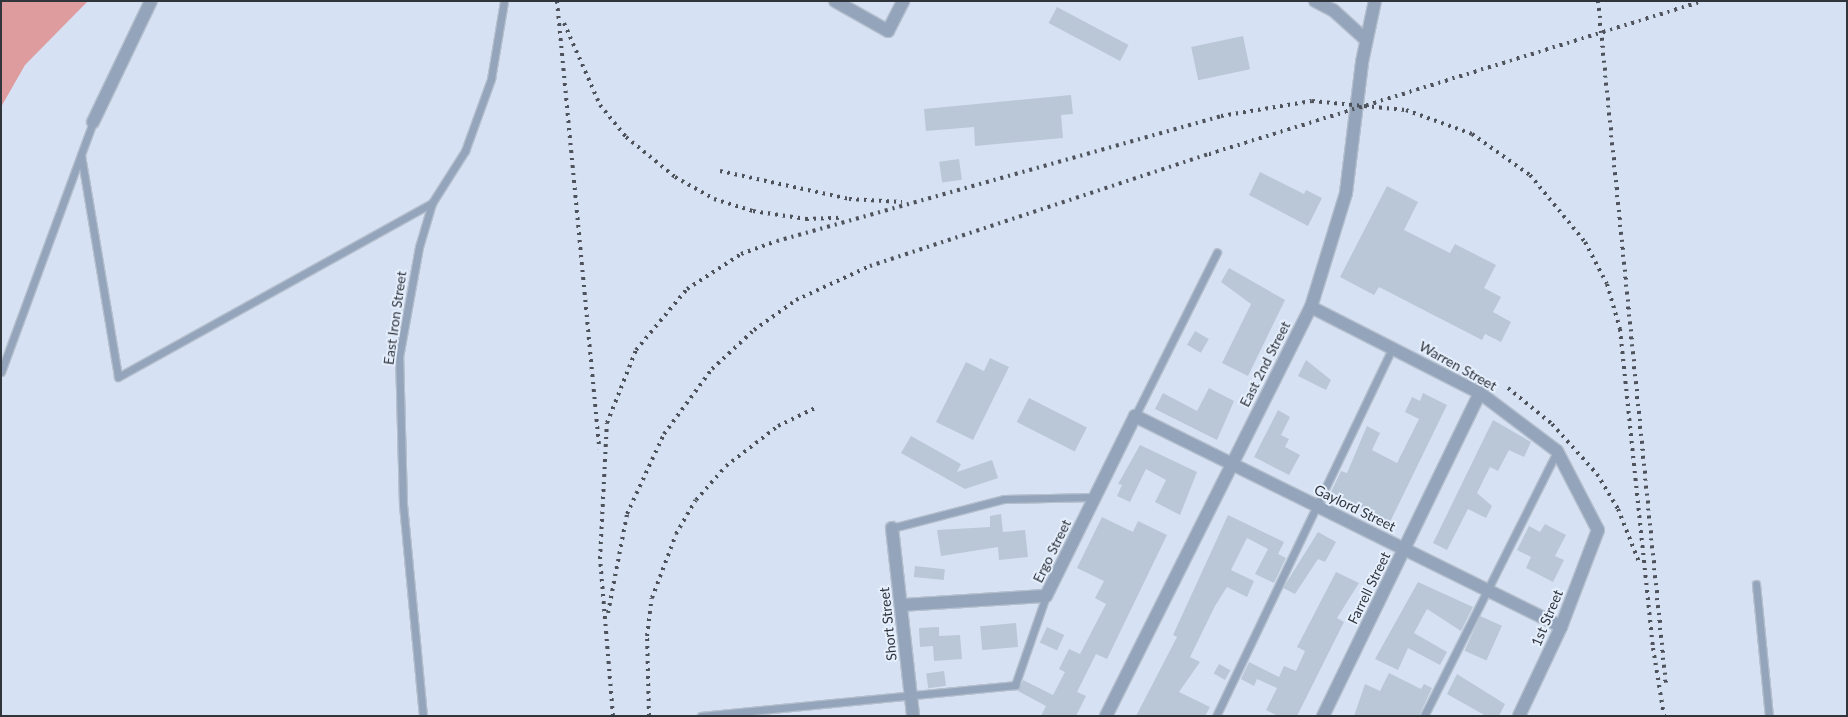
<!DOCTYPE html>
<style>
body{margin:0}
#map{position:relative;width:1848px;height:717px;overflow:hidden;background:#d6e2f3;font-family:Lato,sans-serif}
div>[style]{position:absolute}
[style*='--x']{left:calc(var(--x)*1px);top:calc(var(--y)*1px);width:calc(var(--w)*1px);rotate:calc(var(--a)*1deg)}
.green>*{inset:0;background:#de9c9e}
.building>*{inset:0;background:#bac7d7;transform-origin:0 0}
.roads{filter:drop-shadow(1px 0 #b5bfce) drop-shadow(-1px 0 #b5bfce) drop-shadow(0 1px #b5bfce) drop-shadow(0 -1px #b5bfce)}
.service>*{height:7px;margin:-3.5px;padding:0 3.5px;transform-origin:3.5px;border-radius:3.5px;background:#94a5bb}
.minor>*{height:12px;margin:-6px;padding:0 6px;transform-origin:6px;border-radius:6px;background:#94a5bb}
.tertiary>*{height:12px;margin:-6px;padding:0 6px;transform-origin:6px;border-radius:6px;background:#94a5bb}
.rail>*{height:4px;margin-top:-2px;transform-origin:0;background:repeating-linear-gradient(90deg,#4d525b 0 2.5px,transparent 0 7.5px)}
span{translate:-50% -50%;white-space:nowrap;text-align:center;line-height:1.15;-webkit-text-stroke:4px #e5effd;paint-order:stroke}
.street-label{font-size:14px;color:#30343b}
.frame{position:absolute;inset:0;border:2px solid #30343b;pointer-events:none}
</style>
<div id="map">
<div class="green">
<div style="clip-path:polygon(1px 1px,88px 1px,25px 65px,1px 107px)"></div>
</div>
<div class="building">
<div style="left:1057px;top:7px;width:81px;height:18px;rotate:28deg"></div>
<div style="left:1243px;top:36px;width:34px;height:53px;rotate:78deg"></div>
<div style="clip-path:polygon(1071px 95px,1073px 114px,1061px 115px,1063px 138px,975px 146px,974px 127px,926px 131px,924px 109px)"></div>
<div style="left:959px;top:159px;width:21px;height:20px;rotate:82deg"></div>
<div style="clip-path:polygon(1260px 172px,1304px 194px,1306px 190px,1322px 198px,1308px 226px,1249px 195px)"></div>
<div style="clip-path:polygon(1387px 186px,1418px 202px,1404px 230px,1450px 253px,1455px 244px,1496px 265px,1484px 288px,1501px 297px,1493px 312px,1511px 322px,1501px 342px,1485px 334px,1482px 340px,1379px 287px,1374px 295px,1340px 277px)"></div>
<div style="clip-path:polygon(1229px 268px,1285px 300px,1248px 376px,1222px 363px,1251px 304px,1221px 282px)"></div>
<div style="left:1195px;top:331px;width:16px;height:16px;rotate:30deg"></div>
<div style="clip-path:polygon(990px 358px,1009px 367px,973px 440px,936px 422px,966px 362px,984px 371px)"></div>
<div style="clip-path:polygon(1306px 360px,1331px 380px,1326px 390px,1298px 376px)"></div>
<div style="clip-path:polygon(1209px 388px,1234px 401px,1217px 440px,1155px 409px,1163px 393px,1197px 411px)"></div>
<div style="clip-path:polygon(1423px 393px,1447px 405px,1390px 522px,1331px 492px,1341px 471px,1347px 473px,1367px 426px,1380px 433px,1372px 450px,1397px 463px,1419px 419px,1405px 412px,1412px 397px,1420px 401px)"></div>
<div style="left:1029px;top:398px;width:65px;height:27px;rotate:27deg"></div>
<div style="clip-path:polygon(1278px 410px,1290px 417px,1281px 435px,1289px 439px,1285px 447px,1300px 455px,1289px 475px,1254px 457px)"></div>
<div style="clip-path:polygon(1493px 420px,1531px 442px,1524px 457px,1509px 450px,1498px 471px,1490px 467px,1477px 493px,1492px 506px,1486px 518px,1468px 509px,1447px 550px,1433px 543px)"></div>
<div style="clip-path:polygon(911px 436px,961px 464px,957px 472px,992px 460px,998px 478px,965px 489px,901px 453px)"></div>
<div style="clip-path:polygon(1140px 445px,1197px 472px,1180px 515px,1155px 502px,1166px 480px,1146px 469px,1130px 502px,1117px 496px,1122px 485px,1118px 484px)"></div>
<div style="clip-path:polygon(1001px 514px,1003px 532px,1025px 530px,1028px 557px,999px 560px,998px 547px,941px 556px,937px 530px,990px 527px,990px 516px)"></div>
<div style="clip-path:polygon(1228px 515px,1284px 542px,1278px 554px,1286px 558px,1274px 583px,1255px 574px,1268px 549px,1247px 538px,1231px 570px,1254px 581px,1247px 597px,1227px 587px,1215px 606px,1190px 657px,1200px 662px,1179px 692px,1210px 707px,1205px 716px,1136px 716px,1177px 637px,1173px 635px)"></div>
<div style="clip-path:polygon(1102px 517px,1133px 532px,1138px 521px,1167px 535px,1107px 659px,1096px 654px,1077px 692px,1086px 696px,1076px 716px,1041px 716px,1046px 706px,1018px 691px,1023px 680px,1053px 695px,1065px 672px,1059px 669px,1069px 649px,1080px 654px,1106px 604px,1095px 598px,1104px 581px,1077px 568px)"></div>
<div style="clip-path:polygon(1545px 524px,1566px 535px,1555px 556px,1564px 560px,1553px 582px,1526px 568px,1531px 557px,1517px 550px,1529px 526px,1540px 532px)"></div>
<div style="clip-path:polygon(1318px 532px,1336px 542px,1325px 562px,1318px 559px,1295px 594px,1283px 588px)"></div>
<div style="left:915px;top:566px;width:30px;height:11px;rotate:6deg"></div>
<div style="clip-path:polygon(1336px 572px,1359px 583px,1337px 618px,1344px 622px,1297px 716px,1278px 716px,1266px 710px,1277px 688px,1257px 679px,1254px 686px,1241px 679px,1249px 662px,1279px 677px,1284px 666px,1296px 671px,1305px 651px,1297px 647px)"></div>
<div style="clip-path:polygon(1418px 582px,1473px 607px,1461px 631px,1427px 609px,1414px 633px,1447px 652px,1440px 665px,1408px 648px,1398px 670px,1375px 659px)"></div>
<div style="left:1480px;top:616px;width:24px;height:38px;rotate:24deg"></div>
<div style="left:1016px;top:623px;width:24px;height:36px;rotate:85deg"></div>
<div style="clip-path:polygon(939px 627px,939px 636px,960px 635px,962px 659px,934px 661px,933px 646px,920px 647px,919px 628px)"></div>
<div style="left:1047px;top:627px;width:19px;height:17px;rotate:25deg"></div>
<div style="left:1219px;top:664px;width:13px;height:11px;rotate:29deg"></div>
<div style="left:944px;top:671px;width:15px;height:18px;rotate:82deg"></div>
<div style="clip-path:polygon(1389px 673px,1421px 689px,1424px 684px,1432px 688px,1419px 716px,1354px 716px,1365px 684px,1380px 691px)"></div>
<div style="clip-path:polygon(1457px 674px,1505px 704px,1499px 716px,1486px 716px,1447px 694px)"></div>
</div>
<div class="roads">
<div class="service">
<div style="--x:81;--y:155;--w:225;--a:80.5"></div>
<div style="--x:118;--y:377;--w:359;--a:-29"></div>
<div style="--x:1;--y:372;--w:266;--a:-69.8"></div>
<div style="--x:1135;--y:416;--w:183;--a:-63.4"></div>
<div style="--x:892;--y:528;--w:116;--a:-14.5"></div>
<div style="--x:1004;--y:499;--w:91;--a:-1.3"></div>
<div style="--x:1756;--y:584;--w:133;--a:84.4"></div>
<div style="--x:423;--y:716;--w:212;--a:-95.4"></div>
<div style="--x:403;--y:505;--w:148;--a:-91.5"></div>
<div style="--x:399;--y:357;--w:112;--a:-79.7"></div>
<div style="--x:419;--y:247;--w:46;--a:-73.5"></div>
<div style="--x:432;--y:203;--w:62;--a:-57.6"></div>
<div style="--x:465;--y:151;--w:77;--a:-70.1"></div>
<div style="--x:491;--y:79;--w:79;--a:-80.5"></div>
<div style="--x:701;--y:716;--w:316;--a:-5.6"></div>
<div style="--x:1015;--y:685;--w:94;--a:-70.8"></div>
<div style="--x:1216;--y:716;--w:409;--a:-64.4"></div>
<div style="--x:1424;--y:716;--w:297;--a:-63.3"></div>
</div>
<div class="minor">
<div style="--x:835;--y:1;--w:61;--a:29.5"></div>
<div style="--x:888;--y:31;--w:34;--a:-63"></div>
<div style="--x:1315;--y:1;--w:20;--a:27"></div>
<div style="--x:1333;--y:10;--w:43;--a:42.2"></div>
<div style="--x:93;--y:122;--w:134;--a:-64.4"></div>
<div style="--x:1311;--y:307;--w:190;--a:27"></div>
<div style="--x:1480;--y:393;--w:96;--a:37"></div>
<div style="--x:1557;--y:451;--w:89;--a:62.6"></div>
<div style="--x:1598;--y:530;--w:104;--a:110.9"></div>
<div style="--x:1561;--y:627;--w:98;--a:115.3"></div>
<div style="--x:892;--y:528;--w:189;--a:83.6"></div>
<div style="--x:902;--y:605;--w:144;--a:-3.6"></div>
<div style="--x:1046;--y:596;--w:201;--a:-63.7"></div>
<div style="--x:1135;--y:416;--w:475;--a:26.3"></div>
<div style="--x:1323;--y:716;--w:359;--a:-64.1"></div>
</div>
<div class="tertiary">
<div style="--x:1106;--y:716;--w:457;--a:-63.4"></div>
<div style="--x:1311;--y:307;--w:119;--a:-72.9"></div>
<div style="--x:1346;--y:193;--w:132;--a:-83"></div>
<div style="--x:1362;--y:62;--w:62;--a:-78"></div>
</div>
</div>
<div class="rail">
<div style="--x:557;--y:1;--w:450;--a:84.6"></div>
<div style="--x:1598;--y:1;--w:688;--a:84.33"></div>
<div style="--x:564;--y:23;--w:90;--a:66.3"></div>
<div style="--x:600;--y:105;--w:41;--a:50.9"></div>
<div style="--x:626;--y:137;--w:63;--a:39.2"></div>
<div style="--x:675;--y:177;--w:45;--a:29.4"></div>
<div style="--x:714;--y:199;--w:41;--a:17.1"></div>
<div style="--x:753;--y:211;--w:54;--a:8.6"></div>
<div style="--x:806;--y:219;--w:34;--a:-2"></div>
<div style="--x:720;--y:171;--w:132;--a:12.2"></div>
<div style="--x:849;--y:199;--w:53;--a:3.2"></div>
<div style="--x:1508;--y:388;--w:57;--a:39.3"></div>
<div style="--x:1552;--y:424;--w:67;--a:48"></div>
<div style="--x:1597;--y:474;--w:41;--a:59"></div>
<div style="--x:1618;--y:509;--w:57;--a:68.4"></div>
<div style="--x:608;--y:613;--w:101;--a:-79.1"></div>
<div style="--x:627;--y:514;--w:88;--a:-65.2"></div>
<div style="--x:664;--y:434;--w:81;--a:-53.6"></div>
<div style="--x:712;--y:369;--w:57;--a:-42.9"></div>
<div style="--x:754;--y:330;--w:52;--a:-35.5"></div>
<div style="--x:796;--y:300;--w:81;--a:-24.7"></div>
<div style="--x:870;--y:266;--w:357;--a:-18.3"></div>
<div style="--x:1209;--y:154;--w:517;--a:-17.21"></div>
<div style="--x:613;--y:716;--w:158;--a:-94.7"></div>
<div style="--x:600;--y:559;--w:136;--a:-87.1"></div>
<div style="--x:607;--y:423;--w:79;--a:-68.3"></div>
<div style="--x:636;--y:350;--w:80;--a:-50.1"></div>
<div style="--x:687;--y:289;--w:64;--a:-32.9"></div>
<div style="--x:741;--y:254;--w:38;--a:-20"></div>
<div style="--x:777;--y:241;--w:461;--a:-15.7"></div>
<div style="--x:1221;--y:116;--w:92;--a:-9.4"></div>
<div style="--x:1312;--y:101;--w:94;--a:5.5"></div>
<div style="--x:1406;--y:110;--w:70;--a:20"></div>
<div style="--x:1472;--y:134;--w:71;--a:35.3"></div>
<div style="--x:1530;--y:175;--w:87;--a:50.6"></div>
<div style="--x:1585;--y:242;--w:47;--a:62.4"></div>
<div style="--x:1607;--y:284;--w:47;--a:73.9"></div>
<div style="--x:1620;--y:329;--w:321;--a:84.1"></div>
<div style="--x:1653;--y:648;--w:69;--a:80.8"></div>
<div style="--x:649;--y:716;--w:80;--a:-91.4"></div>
<div style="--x:647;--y:636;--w:38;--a:-83"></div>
<div style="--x:652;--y:598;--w:68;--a:-69.4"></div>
<div style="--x:676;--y:534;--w:39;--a:-60"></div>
<div style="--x:696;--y:500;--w:45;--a:-48.6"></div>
<div style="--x:726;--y:466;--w:66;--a:-37.6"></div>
<div style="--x:778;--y:426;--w:41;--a:-25.9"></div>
</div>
<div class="street-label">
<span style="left:395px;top:318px;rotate:-82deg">East Iron Street</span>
<span style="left:1265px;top:364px;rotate:-63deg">East 2nd Street</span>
<span style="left:1458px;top:366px;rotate:29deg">Warren Street</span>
<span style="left:1355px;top:508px;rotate:26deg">Gaylord Street</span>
<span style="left:1052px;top:551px;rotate:-64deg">Ergo Street</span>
<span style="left:1369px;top:588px;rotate:-64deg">Farrell Street</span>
<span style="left:1547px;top:618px;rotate:-67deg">1st Street</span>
<span style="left:888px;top:624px;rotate:-96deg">Short Street</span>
</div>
<div class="frame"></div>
</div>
